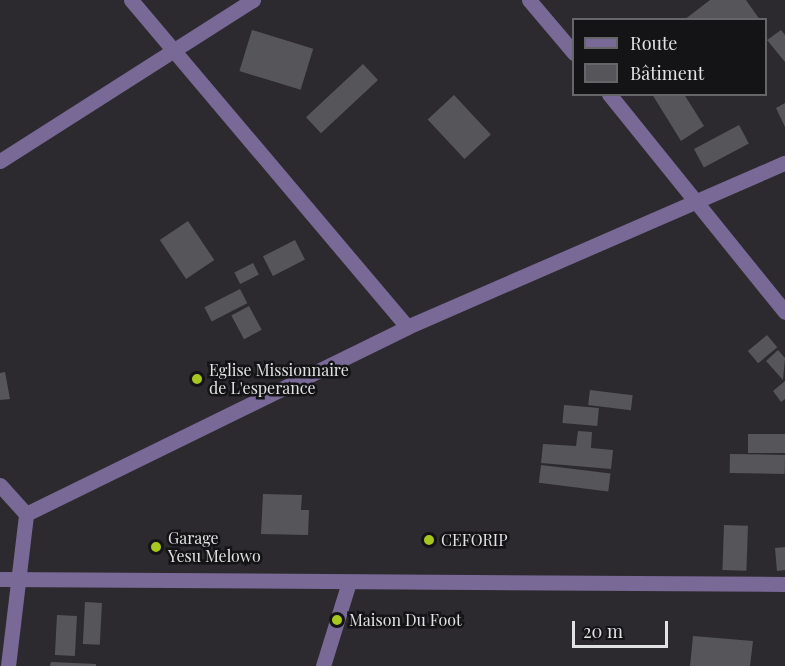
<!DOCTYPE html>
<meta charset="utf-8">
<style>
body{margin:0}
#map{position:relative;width:785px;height:666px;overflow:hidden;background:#2c2a2f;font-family:"Playfair Display",serif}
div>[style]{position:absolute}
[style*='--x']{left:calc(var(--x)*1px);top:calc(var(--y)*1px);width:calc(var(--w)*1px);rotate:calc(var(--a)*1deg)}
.building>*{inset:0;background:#56555a;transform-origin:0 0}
.minor>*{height:15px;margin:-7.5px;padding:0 7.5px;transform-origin:7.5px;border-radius:7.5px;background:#796996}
.dots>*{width:16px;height:16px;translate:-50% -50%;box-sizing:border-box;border:3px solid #141315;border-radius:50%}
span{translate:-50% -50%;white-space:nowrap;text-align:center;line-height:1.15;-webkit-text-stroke:5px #141315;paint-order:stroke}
.poi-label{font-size:16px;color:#e2e1e4}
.left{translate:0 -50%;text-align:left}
.legend{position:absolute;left:572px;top:18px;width:195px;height:78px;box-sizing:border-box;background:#141315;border:2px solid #666568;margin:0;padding:8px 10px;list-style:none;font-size:18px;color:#e2e1e4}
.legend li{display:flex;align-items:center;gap:12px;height:30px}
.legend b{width:30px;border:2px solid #666568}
.scale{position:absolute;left:572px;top:621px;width:96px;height:27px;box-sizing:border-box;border:3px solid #e2e1e4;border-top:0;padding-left:8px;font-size:18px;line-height:21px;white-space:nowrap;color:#e2e1e4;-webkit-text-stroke:4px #141315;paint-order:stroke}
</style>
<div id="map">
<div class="building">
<div style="clip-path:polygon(710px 0,746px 0,760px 20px,684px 20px)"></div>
<div style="left:252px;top:30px;width:64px;height:43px;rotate:17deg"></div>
<div style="clip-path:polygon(781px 30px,785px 35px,785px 62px,767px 40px)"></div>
<div style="left:363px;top:64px;width:22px;height:78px;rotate:47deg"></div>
<div style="clip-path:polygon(652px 94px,684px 94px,704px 126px,681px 141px)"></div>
<div style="left:454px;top:95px;width:54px;height:36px;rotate:47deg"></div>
<div style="clip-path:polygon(785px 103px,785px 127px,776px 108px)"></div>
<div style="left:739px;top:125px;width:21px;height:51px;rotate:62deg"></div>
<div style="left:188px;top:221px;width:47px;height:34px;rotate:56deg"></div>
<div style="left:295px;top:240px;width:22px;height:36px;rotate:63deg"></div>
<div style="left:253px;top:263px;width:13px;height:21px;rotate:63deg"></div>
<div style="left:240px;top:289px;width:16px;height:40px;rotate:63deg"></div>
<div style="left:249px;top:306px;width:27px;height:20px;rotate:62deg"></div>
<div style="left:767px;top:335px;width:16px;height:25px;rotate:50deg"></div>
<div style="clip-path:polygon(778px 350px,785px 358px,783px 380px,766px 361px)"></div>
<div style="clip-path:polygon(5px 372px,10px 399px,0 400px,0 373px)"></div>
<div style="clip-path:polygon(785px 381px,785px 399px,781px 402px,773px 391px)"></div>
<div style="left:590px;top:390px;width:43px;height:15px;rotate:7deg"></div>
<div style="left:564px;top:405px;width:35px;height:18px;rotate:5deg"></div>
<div style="clip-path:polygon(578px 431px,592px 432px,591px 448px,613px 450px,611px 469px,541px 463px,543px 444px,576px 446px)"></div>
<div style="left:785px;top:434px;width:19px;height:37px;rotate:90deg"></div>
<div style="left:730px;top:454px;width:55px;height:19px;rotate:1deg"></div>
<div style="left:541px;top:465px;width:70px;height:18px;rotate:7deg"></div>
<div style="clip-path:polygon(263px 494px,302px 495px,301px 510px,309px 510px,308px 535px,261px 534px)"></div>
<div style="left:724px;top:525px;width:24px;height:45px;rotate:2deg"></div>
<div style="clip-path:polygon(785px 547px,785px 570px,777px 571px,775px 548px)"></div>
<div style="left:85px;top:602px;width:17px;height:42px;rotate:3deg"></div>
<div style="left:57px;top:615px;width:20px;height:40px;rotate:3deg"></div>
<div style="clip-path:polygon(693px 636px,753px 641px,750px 666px,690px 666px)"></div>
<div style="clip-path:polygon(51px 662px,96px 664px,96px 666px,50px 666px)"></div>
</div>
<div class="minor">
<div style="--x:131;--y:0;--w:428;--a:49.8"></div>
<div style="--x:529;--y:0;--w:70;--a:49.7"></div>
<div style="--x:609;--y:94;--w:280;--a:51.1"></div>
<div style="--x:0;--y:161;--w:300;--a:-32.5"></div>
<div style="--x:0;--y:485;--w:39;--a:48"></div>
<div style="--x:0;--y:579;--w:785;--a:0.36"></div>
<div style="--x:8;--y:666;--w:153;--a:-83.2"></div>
<div style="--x:26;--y:514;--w:424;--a:-26.1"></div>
<div style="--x:407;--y:327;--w:412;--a:-23.5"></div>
<div style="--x:323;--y:666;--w:88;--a:-72.8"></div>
</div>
<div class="dots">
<div style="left:197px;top:379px;background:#a7c71e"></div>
<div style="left:429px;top:540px;background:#a7c71e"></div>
<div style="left:156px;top:547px;background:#a7c71e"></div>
<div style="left:337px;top:620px;background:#a7c71e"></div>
</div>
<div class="poi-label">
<span class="left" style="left:209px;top:379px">Eglise Missionnaire<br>de L'esperance</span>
<span class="left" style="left:168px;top:547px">Garage<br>Yesu Melowo</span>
<span class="left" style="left:441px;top:540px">CEFORIP</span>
<span class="left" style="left:349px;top:620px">Maison Du Foot</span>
</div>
<ul class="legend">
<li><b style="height:8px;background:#796996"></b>Route</li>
<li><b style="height:16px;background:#56555a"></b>Bâtiment</li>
</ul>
<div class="scale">20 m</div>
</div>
